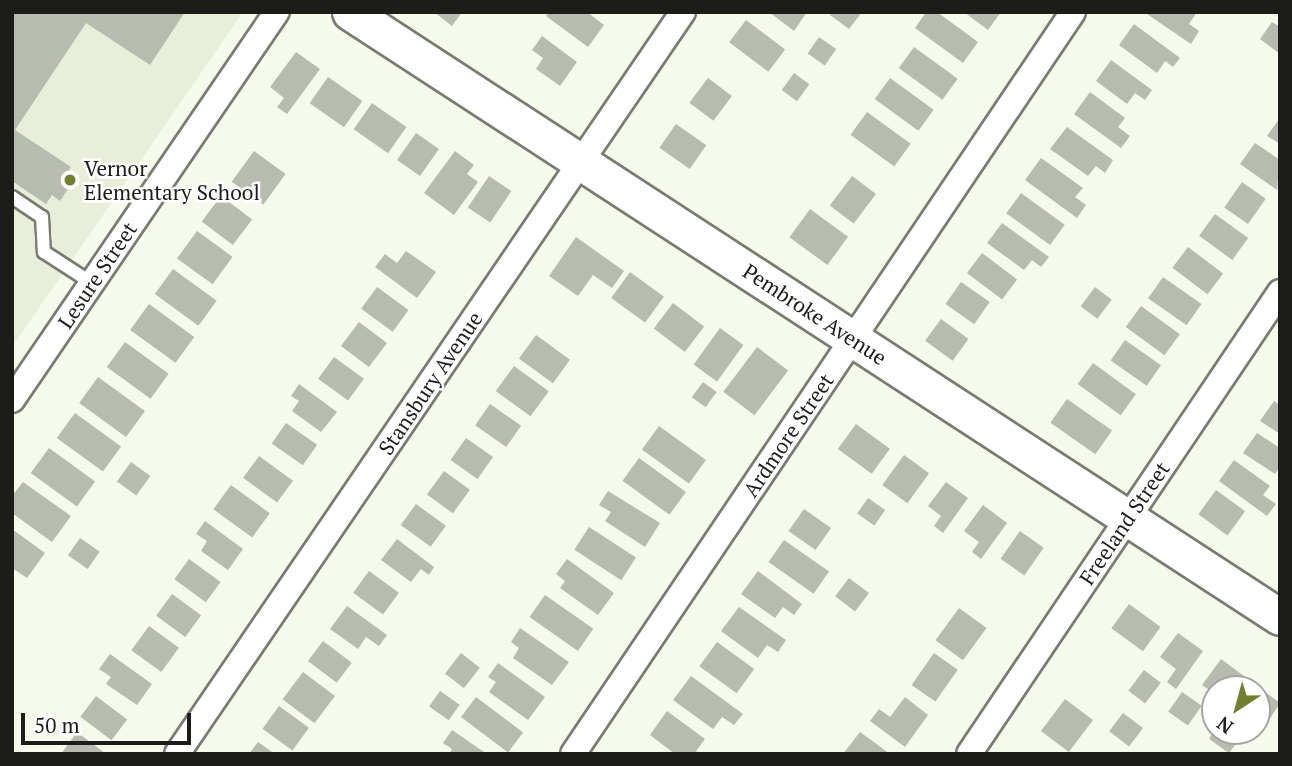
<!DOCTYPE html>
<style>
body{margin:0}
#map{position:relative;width:1292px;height:766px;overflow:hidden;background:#f6faed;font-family:"PT Serif",serif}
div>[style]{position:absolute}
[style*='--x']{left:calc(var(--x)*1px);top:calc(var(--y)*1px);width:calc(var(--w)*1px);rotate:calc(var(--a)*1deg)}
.built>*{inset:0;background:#e9eeda}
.building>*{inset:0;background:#b8bbaf;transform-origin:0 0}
.roads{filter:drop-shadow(2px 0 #797c71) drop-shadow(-2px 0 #797c71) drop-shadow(0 2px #797c71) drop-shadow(0 -2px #797c71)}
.lane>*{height:12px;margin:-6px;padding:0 6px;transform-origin:6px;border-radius:6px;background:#fff}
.street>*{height:24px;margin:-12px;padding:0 12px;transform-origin:12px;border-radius:12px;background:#fff}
.secondary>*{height:35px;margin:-17.5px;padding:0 17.5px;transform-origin:17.5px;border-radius:17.5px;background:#fff}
.dots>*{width:19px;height:19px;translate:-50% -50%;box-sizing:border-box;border:4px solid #fff;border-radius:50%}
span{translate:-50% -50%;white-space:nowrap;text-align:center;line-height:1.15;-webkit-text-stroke:5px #fff;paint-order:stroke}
.poi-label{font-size:21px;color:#1c1d18}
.left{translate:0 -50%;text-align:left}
.street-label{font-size:21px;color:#1c1d18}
.frame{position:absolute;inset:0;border:14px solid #1c1d18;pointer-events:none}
.north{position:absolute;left:1201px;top:675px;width:70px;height:70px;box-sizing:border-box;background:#fff;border:2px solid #a4a5a3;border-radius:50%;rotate:216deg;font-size:19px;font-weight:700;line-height:28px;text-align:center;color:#1c1d18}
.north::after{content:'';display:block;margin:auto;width:24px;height:32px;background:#70802e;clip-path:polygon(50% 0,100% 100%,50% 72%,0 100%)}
.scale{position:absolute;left:21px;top:713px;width:170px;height:32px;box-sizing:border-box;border:4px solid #1c1d18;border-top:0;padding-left:9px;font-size:21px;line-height:24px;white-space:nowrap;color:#1c1d18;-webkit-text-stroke:5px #fff;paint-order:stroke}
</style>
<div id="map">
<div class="built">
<div style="clip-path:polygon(12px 12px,243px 12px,12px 347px)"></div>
</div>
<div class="building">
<div style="clip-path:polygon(12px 12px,185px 12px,150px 65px,86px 23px,15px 130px,71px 167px,65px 175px,74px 180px,60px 201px,52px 195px,46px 204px,12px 181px)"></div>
<div style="clip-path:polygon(434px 12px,462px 12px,452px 26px)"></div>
<div style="clip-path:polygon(549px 12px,587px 12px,604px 25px,588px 47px,546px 16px)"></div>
<div style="clip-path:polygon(769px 12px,807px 12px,794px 31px)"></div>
<div style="clip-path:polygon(832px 12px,862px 12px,849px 29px,830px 15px)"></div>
<div style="clip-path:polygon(926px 12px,937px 12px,978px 42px,963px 63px,915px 28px)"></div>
<div style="clip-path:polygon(964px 12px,1001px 12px,988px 30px)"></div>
<div style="clip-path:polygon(1144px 12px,1197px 12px,1189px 24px,1199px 31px,1191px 44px)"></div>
<div style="left:746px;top:20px;width:49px;height:28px;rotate:37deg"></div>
<div style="clip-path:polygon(1272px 22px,1280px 27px,1280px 54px,1260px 39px)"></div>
<div style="clip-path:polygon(1134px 24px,1180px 58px,1173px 67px,1165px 61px,1157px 73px,1119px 45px)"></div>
<div style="clip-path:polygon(542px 36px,577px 62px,560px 86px,536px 69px,543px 58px,532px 50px)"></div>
<div style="left:819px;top:37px;width:21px;height:20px;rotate:35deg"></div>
<div style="left:914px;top:47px;width:54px;height:26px;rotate:36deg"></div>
<div style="clip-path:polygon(296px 52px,320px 69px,287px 114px,277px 107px,284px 98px,270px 87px)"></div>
<div style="clip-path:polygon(1111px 60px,1152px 90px,1145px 100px,1135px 93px,1127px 104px,1096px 81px)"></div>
<div style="left:794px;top:73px;width:19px;height:21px;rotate:36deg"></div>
<div style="left:328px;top:77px;width:42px;height:32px;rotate:35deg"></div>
<div style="left:708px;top:78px;width:30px;height:31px;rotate:37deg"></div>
<div style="left:890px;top:78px;width:54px;height:26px;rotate:36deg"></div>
<div style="clip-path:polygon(1090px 92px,1125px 118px,1118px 127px,1130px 136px,1121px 148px,1074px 114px)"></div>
<div style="left:372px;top:103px;width:42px;height:32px;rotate:35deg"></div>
<div style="left:867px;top:112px;width:54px;height:28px;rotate:36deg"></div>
<div style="clip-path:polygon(1280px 118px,1280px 144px,1267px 136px)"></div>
<div style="left:676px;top:124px;width:37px;height:29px;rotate:35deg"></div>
<div style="clip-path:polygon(1067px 127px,1113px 160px,1105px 173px,1096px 166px,1088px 176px,1050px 149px)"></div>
<div style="left:416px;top:133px;width:28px;height:33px;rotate:35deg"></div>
<div style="clip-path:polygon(1255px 143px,1280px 160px,1277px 190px,1240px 164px)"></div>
<div style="left:254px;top:151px;width:39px;height:38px;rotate:36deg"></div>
<div style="clip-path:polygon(455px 151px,474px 165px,467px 174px,478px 182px,454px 215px,424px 193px)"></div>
<div style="clip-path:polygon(1041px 158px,1083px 188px,1075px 197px,1086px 205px,1077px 218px,1025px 180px)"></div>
<div style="left:489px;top:176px;width:27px;height:38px;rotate:34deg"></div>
<div style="left:852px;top:176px;width:30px;height:37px;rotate:37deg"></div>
<div style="left:1242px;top:182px;width:29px;height:31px;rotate:35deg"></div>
<div style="left:1021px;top:193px;width:54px;height:25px;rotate:36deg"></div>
<div style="left:221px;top:196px;width:39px;height:32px;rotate:37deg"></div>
<div style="left:810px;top:209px;width:47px;height:35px;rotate:36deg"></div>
<div style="left:1215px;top:214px;width:41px;height:27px;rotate:36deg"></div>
<div style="clip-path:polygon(1002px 223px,1049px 257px,1041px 267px,1032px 260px,1024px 270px,987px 243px)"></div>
<div style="left:197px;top:231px;width:44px;height:34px;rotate:36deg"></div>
<div style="clip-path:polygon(576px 237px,624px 271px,612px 288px,593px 275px,578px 296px,549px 276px)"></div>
<div style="left:1188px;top:247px;width:44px;height:26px;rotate:37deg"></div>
<div style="clip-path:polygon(406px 251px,436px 272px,417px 298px,375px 267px,385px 254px,397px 263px)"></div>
<div style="left:982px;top:253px;width:44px;height:25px;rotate:37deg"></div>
<div style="left:173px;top:269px;width:54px;height:31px;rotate:36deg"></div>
<div style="left:630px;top:272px;width:42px;height:32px;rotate:36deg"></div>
<div style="left:1163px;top:277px;width:47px;height:26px;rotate:35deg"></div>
<div style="left:961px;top:282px;width:35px;height:27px;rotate:35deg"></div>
<div style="left:377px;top:287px;width:39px;height:27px;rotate:36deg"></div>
<div style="left:1095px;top:287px;width:21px;height:24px;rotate:37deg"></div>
<div style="left:673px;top:303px;width:39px;height:32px;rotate:37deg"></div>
<div style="left:149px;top:304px;width:56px;height:32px;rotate:36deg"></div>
<div style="left:1141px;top:306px;width:48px;height:26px;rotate:36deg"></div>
<div style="left:941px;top:319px;width:34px;height:27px;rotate:36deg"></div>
<div style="left:359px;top:322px;width:35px;height:30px;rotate:37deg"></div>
<div style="left:720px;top:328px;width:29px;height:45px;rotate:36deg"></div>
<div style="left:536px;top:335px;width:42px;height:29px;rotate:36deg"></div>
<div style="left:1125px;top:340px;width:44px;height:25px;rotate:35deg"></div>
<div style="left:125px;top:342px;width:54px;height:31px;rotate:36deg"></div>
<div style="left:757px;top:347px;width:39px;height:56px;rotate:37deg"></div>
<div style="left:334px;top:357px;width:37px;height:27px;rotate:36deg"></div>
<div style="left:1093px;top:363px;width:53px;height:26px;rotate:36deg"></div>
<div style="left:514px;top:366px;width:43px;height:31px;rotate:36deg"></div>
<div style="left:98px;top:377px;width:58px;height:32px;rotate:36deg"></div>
<div style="left:703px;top:382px;width:17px;height:19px;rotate:36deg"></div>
<div style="clip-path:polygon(299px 384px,337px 412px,321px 432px,292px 411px,299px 401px,291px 396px)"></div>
<div style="left:1067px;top:399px;width:55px;height:29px;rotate:35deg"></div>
<div style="clip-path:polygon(1274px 401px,1280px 405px,1280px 434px,1260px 421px)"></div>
<div style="left:490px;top:404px;width:38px;height:26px;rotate:35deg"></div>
<div style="left:75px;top:413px;width:57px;height:31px;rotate:36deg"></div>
<div style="left:286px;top:423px;width:38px;height:25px;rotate:35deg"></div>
<div style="left:856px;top:424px;width:42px;height:31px;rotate:36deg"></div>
<div style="left:659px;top:426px;width:58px;height:29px;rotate:36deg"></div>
<div style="clip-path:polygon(1257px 433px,1280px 448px,1280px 467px,1275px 474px,1243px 453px)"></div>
<div style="left:466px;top:438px;width:33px;height:27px;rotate:35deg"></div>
<div style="left:49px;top:448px;width:57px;height:31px;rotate:36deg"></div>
<div style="left:904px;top:455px;width:31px;height:37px;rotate:36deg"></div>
<div style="left:259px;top:456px;width:42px;height:27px;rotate:36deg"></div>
<div style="left:639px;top:458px;width:58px;height:28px;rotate:36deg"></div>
<div style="clip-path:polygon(1234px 460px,1270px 486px,1263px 495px,1276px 504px,1267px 516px,1219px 481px)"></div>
<div style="left:131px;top:462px;width:24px;height:24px;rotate:36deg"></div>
<div style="left:444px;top:471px;width:32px;height:29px;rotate:36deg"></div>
<div style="clip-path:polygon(23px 482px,71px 516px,52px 542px,12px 513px,12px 496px)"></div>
<div style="clip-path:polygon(946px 482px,968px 498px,943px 533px,934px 526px,941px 516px,928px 506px)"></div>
<div style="left:231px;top:485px;width:48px;height:30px;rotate:36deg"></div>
<div style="left:1216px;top:490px;width:36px;height:30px;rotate:36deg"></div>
<div style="clip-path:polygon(608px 491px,660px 523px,645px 547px,605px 521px,611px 512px,599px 505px)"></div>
<div style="left:868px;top:498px;width:21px;height:19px;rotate:35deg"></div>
<div style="left:416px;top:504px;width:37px;height:26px;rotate:36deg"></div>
<div style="clip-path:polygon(983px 505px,1007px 523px,981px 559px,972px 552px,979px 542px,964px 531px)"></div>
<div style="left:804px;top:509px;width:33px;height:27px;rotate:35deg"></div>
<div style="clip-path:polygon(205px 521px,243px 549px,228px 570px,201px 551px,207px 541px,196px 534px)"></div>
<div style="left:589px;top:527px;width:56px;height:27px;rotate:33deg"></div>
<div style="clip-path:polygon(12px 529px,45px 553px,27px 578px,12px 568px)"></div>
<div style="left:1020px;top:531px;width:29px;height:34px;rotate:35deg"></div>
<div style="left:80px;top:538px;width:24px;height:21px;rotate:35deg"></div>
<div style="clip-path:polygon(397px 539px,434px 567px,429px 575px,421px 569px,411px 582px,381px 560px)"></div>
<div style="left:784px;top:540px;width:55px;height:27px;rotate:35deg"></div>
<div style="left:189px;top:559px;width:39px;height:25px;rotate:36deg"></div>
<div style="clip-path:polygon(567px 559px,614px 593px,598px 615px,560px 588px,565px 581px,556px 574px)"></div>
<div style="left:369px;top:571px;width:37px;height:27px;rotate:36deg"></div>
<div style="clip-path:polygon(758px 571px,802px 604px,794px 615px,783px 607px,775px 618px,741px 594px)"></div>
<div style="left:849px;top:578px;width:25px;height:23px;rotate:37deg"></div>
<div style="left:172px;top:594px;width:36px;height:27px;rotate:36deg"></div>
<div style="left:545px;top:595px;width:59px;height:27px;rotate:35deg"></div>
<div style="left:1129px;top:604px;width:39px;height:30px;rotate:36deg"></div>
<div style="clip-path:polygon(347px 606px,387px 635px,379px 646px,366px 637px,358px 649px,330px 629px)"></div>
<div style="clip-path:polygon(739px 607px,786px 640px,778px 652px,767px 645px,758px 658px,721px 631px)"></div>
<div style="left:959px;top:608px;width:34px;height:40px;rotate:36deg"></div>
<div style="left:149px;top:626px;width:37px;height:30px;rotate:36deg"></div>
<div style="clip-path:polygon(520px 628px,569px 662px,552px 685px,513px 658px,519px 648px,511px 642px)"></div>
<div style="clip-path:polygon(1178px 633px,1203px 651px,1176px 689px,1167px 682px,1176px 669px,1160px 657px)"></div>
<div style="left:323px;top:641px;width:36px;height:25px;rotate:37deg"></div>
<div style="left:717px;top:642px;width:46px;height:30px;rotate:36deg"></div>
<div style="left:461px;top:653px;width:24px;height:26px;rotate:38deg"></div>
<div style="left:934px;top:653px;width:29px;height:39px;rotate:35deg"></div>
<div style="clip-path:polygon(110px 654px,152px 684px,137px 705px,106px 684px,111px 677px,99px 669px)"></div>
<div style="clip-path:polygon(1221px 659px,1244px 676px,1234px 689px,1215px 689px,1215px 694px,1202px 685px)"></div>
<div style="clip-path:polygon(498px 663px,545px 697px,528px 720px,489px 692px,496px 682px,488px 677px)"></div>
<div style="left:1144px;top:670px;width:21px;height:26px;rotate:37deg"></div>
<div style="left:303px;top:672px;width:40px;height:34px;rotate:37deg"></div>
<div style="clip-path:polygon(691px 676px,743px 714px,734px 725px,722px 717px,713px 729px,673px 700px)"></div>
<div style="clip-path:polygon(1257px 686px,1280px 703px,1258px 737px,1250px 731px,1257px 731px)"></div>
<div style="left:440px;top:691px;width:24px;height:19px;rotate:35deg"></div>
<div style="left:1182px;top:692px;width:24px;height:24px;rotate:35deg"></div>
<div style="left:96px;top:696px;width:39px;height:26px;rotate:37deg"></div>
<div style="left:476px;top:697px;width:59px;height:25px;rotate:37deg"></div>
<div style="clip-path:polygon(905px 697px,928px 715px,905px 747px,870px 721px,879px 709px,890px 717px)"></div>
<div style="left:1065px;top:699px;width:35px;height:40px;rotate:37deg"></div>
<div style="left:279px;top:706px;width:37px;height:28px;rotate:36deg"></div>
<div style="clip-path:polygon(667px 711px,705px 739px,696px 751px,700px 754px,675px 754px,650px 735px)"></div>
<div style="left:1123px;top:713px;width:25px;height:23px;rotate:37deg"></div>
<div style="clip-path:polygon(452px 730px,487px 754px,449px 754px,452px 749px,443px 743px)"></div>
<div style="clip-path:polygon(1214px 731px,1241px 731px,1244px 733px,1229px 753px,1209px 739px)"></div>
<div style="clip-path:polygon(77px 732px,106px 754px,61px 754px)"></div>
<div style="clip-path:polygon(860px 732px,890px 754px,843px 754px)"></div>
<div style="clip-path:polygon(258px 742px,275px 754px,249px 754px)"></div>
</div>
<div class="roads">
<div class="lane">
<div style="--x:12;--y:197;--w:36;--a:34"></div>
<div style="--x:42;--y:217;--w:35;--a:87"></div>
<div style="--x:44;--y:252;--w:57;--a:32.9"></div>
</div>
<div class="street">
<div style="--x:12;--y:400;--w:470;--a:-55.7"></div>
<div style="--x:177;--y:754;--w:898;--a:-55.71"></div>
<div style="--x:573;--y:754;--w:895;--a:-56.03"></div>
<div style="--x:969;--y:754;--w:557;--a:-56.05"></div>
</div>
<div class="secondary">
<div style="--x:350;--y:12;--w:1109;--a:33.05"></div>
</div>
</div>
<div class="dots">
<div style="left:70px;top:180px;background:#70802e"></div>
</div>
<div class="poi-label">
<span class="left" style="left:84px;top:180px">Vernor<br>Elementary School</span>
</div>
<div class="street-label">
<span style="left:97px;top:275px;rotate:-56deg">Lesure Street</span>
<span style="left:815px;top:314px;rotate:33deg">Pembroke Avenue</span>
<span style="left:430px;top:383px;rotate:-56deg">Stansbury Avenue</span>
<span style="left:788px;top:435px;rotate:-56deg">Ardmore Street</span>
<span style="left:1124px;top:523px;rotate:-56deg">Freeland Street</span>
</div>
<div class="frame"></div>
<div class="north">N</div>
<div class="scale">50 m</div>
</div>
